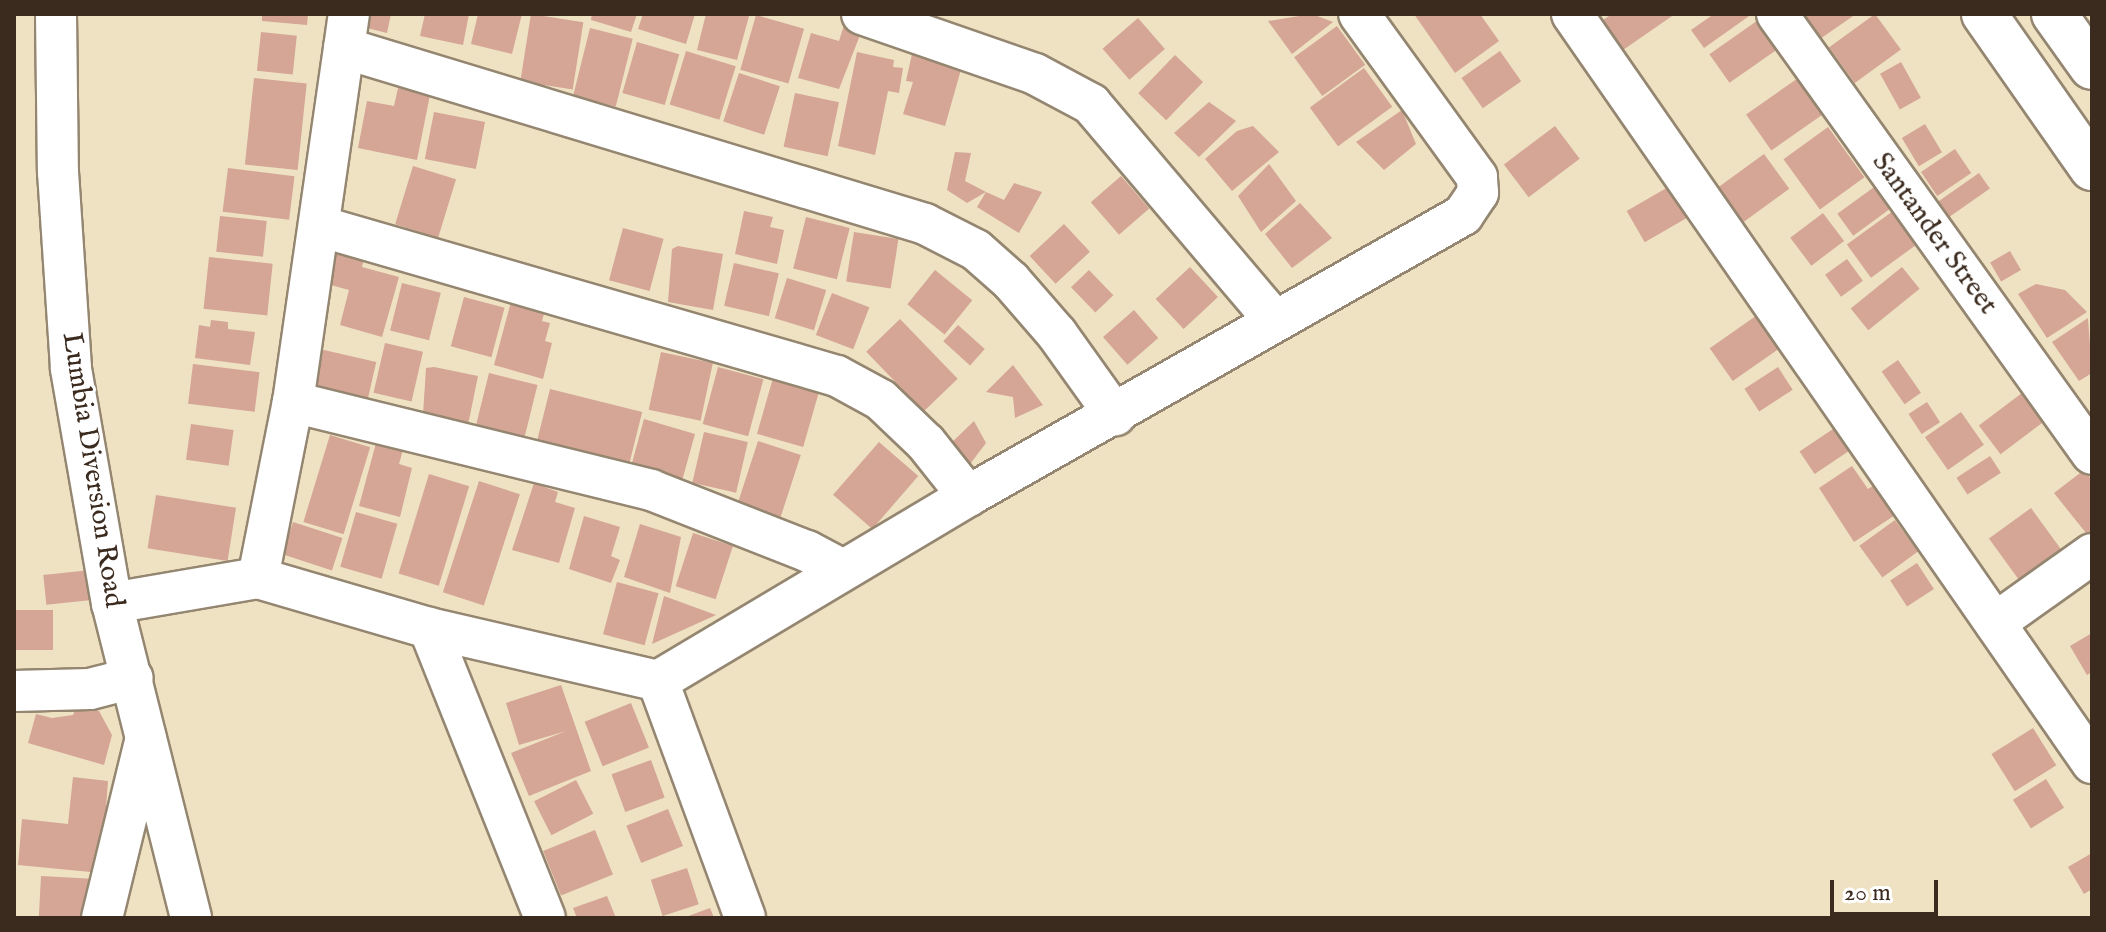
<!DOCTYPE html>
<style>
body{margin:0}
#map{position:relative;width:2106px;height:932px;overflow:hidden;background:#eee2c3;font-family:"IM FELL English",serif}
div>[style]{position:absolute}
[style*='--x']{left:calc(var(--x)*1px);top:calc(var(--y)*1px);width:calc(var(--w)*1px);rotate:calc(var(--a)*1deg)}
.building>*{inset:0;background:#d5a595;transform-origin:0 0}
.roads{filter:drop-shadow(2px 0 #948670) drop-shadow(-2px 0 #948670) drop-shadow(0 2px #948670) drop-shadow(0 -2px #948670)}
.street>*{height:40px;margin:-20px;padding:0 20px;transform-origin:20px;border-radius:20px;background:#fff}
.secondary>*{height:44px;margin:-22px;padding:0 22px;transform-origin:22px;border-radius:22px;background:#fff}
span{translate:-50% -50%;white-space:nowrap;text-align:center;line-height:1.15;-webkit-text-stroke:6px #fff;paint-order:stroke}
.street-label{font-size:28px;color:#3b2a1e}
.frame{position:absolute;inset:0;border:16px solid #3b2a1e;pointer-events:none}
.scale{position:absolute;left:1830px;top:880px;width:108px;height:36px;box-sizing:border-box;border:4px solid #3b2a1e;border-top:0;padding-left:10px;font-size:24px;line-height:28px;white-space:nowrap;color:#3b2a1e;-webkit-text-stroke:6px #fff;paint-order:stroke}
</style>
<div id="map">
<div class="building">
<div style="clip-path:polygon(262px 14px,308px 14px,307px 25px,262px 21px)"></div>
<div style="clip-path:polygon(362px 14px,391px 14px,387px 33px,359px 26px)"></div>
<div style="clip-path:polygon(425px 14px,469px 14px,463px 45px,420px 36px)"></div>
<div style="clip-path:polygon(478px 14px,522px 14px,512px 54px,471px 44px)"></div>
<div style="left:531px;top:14px;width:53px;height:68px;rotate:9deg"></div>
<div style="clip-path:polygon(592px 14px,637px 14px,631px 32px,591px 20px)"></div>
<div style="clip-path:polygon(643px 14px,695px 14px,686px 44px,638px 29px)"></div>
<div style="clip-path:polygon(706px 14px,749px 16px,737px 60px,697px 50px)"></div>
<div style="clip-path:polygon(1312px 14px,1333px 22px,1292px 54px,1268px 21px)"></div>
<div style="clip-path:polygon(1414px 14px,1480px 14px,1499px 41px,1455px 73px)"></div>
<div style="clip-path:polygon(1612px 14px,1675px 14px,1623px 50px,1603px 20px)"></div>
<div style="clip-path:polygon(1714px 14px,1752px 14px,1704px 48px,1691px 30px)"></div>
<div style="clip-path:polygon(1784px 14px,1856px 14px,1807px 48px)"></div>
<div style="left:1875px;top:14px;width:44px;height:57px;rotate:54deg"></div>
<div style="left:756px;top:15px;width:50px;height:57px;rotate:16deg"></div>
<div style="left:1138px;top:18px;width:41px;height:47px;rotate:49deg"></div>
<div style="left:1761px;top:18px;width:35px;height:63px;rotate:55deg"></div>
<div style="clip-path:polygon(844px 25px,862px 30px,839px 89px,798px 78px,811px 33px,839px 41px)"></div>
<div style="left:1337px;top:26px;width:48px;height:53px;rotate:54deg"></div>
<div style="left:590px;top:28px;width:44px;height:70px;rotate:14deg"></div>
<div style="left:261px;top:32px;width:36px;height:39px;rotate:6deg"></div>
<div style="left:637px;top:42px;width:44px;height:53px;rotate:16deg"></div>
<div style="left:686px;top:51px;width:52px;height:56px;rotate:17deg"></div>
<div style="left:1500px;top:51px;width:37px;height:47px;rotate:55deg"></div>
<div style="clip-path:polygon(857px 52px,894px 60px,893px 67px,903px 68px,899px 93px,888px 91px,875px 155px,838px 146px)"></div>
<div style="clip-path:polygon(912px 54px,962px 66px,945px 126px,903px 114px,913px 82px,906px 81px)"></div>
<div style="left:1175px;top:55px;width:39px;height:53px;rotate:44deg"></div>
<div style="left:1901px;top:62px;width:41px;height:24px;rotate:61deg"></div>
<div style="left:1364px;top:68px;width:48px;height:67px;rotate:54deg"></div>
<div style="left:739px;top:73px;width:43px;height:51px;rotate:18deg"></div>
<div style="left:1801px;top:76px;width:44px;height:67px;rotate:55deg"></div>
<div style="left:254px;top:78px;width:53px;height:87px;rotate:6deg"></div>
<div style="clip-path:polygon(398px 88px,430px 95px,417px 160px,358px 148px,367px 101px,394px 106px)"></div>
<div style="left:795px;top:93px;width:45px;height:55px;rotate:12deg"></div>
<div style="clip-path:polygon(1209px 102px,1236px 121px,1199px 157px,1174px 133px)"></div>
<div style="clip-path:polygon(1402px 110px,1416px 144px,1384px 170px,1356px 142px)"></div>
<div style="left:434px;top:112px;width:52px;height:48px;rotate:11deg"></div>
<div style="left:1925px;top:124px;width:33px;height:27px;rotate:59deg"></div>
<div style="clip-path:polygon(1253px 126px,1279px 152px,1232px 191px,1205px 159px,1237px 131px)"></div>
<div style="left:1555px;top:126px;width:41px;height:64px;rotate:53deg"></div>
<div style="left:1828px;top:127px;width:62px;height:55px;rotate:54deg"></div>
<div style="left:1955px;top:149px;width:29px;height:41px;rotate:56deg"></div>
<div style="clip-path:polygon(955px 152px,971px 153px,965px 181px,986px 192px,1004px 200px,1014px 183px,1042px 192px,1019px 233px,977px 207px,986px 192px,967px 203px,947px 190px)"></div>
<div style="left:1764px;top:154px;width:43px;height:62px;rotate:54deg"></div>
<div style="clip-path:polygon(1269px 164px,1296px 201px,1261px 232px,1238px 196px)"></div>
<div style="left:413px;top:166px;width:45px;height:61px;rotate:17deg"></div>
<div style="left:228px;top:168px;width:67px;height:44px;rotate:7deg"></div>
<div style="left:1979px;top:173px;width:19px;height:51px;rotate:55deg"></div>
<div style="left:1121px;top:176px;width:43px;height:40px;rotate:49deg"></div>
<div style="left:1877px;top:185px;width:27px;height:49px;rotate:54deg"></div>
<div style="left:1670px;top:186px;width:36px;height:50px;rotate:60deg"></div>
<div style="clip-path:polygon(1300px 203px,1332px 238px,1292px 268px,1265px 234px)"></div>
<div style="clip-path:polygon(744px 211px,773px 217px,770px 227px,784px 230px,777px 264px,735px 254px)"></div>
<div style="left:1893px;top:211px;width:41px;height:57px;rotate:54deg"></div>
<div style="left:1823px;top:213px;width:35px;height:41px;rotate:53deg"></div>
<div style="left:220px;top:216px;width:47px;height:36px;rotate:6deg"></div>
<div style="left:806px;top:217px;width:45px;height:53px;rotate:14deg"></div>
<div style="left:1064px;top:224px;width:38px;height:47px;rotate:47deg"></div>
<div style="left:623px;top:228px;width:42px;height:54px;rotate:15deg"></div>
<div style="left:854px;top:232px;width:45px;height:50px;rotate:9deg"></div>
<div style="clip-path:polygon(678px 246px,723px 254px,713px 310px,668px 302px,672px 249px)"></div>
<div style="clip-path:polygon(329px 250px,364px 259px,362px 267px,399px 277px,382px 337px,340px 325px,349px 290px,320px 282px)"></div>
<div style="left:2010px;top:251px;width:22px;height:23px;rotate:60deg"></div>
<div style="left:209px;top:257px;width:64px;height:52px;rotate:6deg"></div>
<div style="left:1847px;top:259px;width:27px;height:27px;rotate:54deg"></div>
<div style="left:734px;top:263px;width:46px;height:44px;rotate:13deg"></div>
<div style="left:1190px;top:267px;width:41px;height:47px;rotate:47deg"></div>
<div style="left:1902px;top:267px;width:28px;height:66px;rotate:51deg"></div>
<div style="left:935px;top:270px;width:48px;height:44px;rotate:39deg"></div>
<div style="left:1089px;top:270px;width:35px;height:25px;rotate:46deg"></div>
<div style="left:787px;top:278px;width:41px;height:42px;rotate:17deg"></div>
<div style="left:402px;top:283px;width:40px;height:49px;rotate:14deg"></div>
<div style="clip-path:polygon(2036px 284px,2065px 290px,2087px 312px,2047px 338px,2018px 294px)"></div>
<div style="left:832px;top:293px;width:40px;height:45px;rotate:21deg"></div>
<div style="left:464px;top:297px;width:42px;height:51px;rotate:15deg"></div>
<div style="clip-path:polygon(512px 298px,546px 307px,542px 321px,550px 323px,545px 341px,552px 343px,543px 379px,494px 365px)"></div>
<div style="left:1134px;top:310px;width:37px;height:41px;rotate:49deg"></div>
<div style="left:1763px;top:311px;width:40px;height:65px;rotate:55deg"></div>
<div style="clip-path:polygon(2088px 318px,2092px 373px,2079px 381px,2052px 342px)"></div>
<div style="left:900px;top:319px;width:83px;height:47px;rotate:46deg"></div>
<div style="clip-path:polygon(211px 320px,228px 322px,228px 329px,255px 332px,250px 365px,195px 358px,199px 325px,210px 327px)"></div>
<div style="left:958px;top:325px;width:36px;height:22px;rotate:42deg"></div>
<div style="left:385px;top:343px;width:39px;height:51px;rotate:13deg"></div>
<div style="left:311px;top:347px;width:67px;height:46px;rotate:13deg"></div>
<div style="left:661px;top:352px;width:53px;height:59px;rotate:12deg"></div>
<div style="left:1898px;top:360px;width:40px;height:20px;rotate:55deg"></div>
<div style="left:193px;top:364px;width:67px;height:40px;rotate:7deg"></div>
<div style="clip-path:polygon(1013px 365px,1043px 405px,1015px 418px,1013px 397px,986px 392px)"></div>
<div style="clip-path:polygon(434px 367px,478px 376px,468px 425px,423px 415px,426px 368px)"></div>
<div style="left:718px;top:367px;width:47px;height:59px;rotate:15deg"></div>
<div style="left:1778px;top:367px;width:27px;height:40px;rotate:57deg"></div>
<div style="left:489px;top:373px;width:50px;height:60px;rotate:14deg"></div>
<div style="left:773px;top:378px;width:48px;height:58px;rotate:16deg"></div>
<div style="left:550px;top:389px;width:95px;height:56px;rotate:14deg"></div>
<div style="left:2022px;top:393px;width:36px;height:54px;rotate:53deg"></div>
<div style="left:1927px;top:402px;width:24px;height:22px;rotate:57deg"></div>
<div style="left:1961px;top:412px;width:40px;height:44px;rotate:55deg"></div>
<div style="clip-path:polygon(644px 419px,695px 434px,680px 488px,664px 485px,665px 472px,632px 463px)"></div>
<div style="clip-path:polygon(974px 421px,986px 443px,967px 468px,947px 447px)"></div>
<div style="left:191px;top:424px;width:43px;height:36px;rotate:8deg"></div>
<div style="left:1836px;top:427px;width:27px;height:44px;rotate:56deg"></div>
<div style="left:704px;top:432px;width:45px;height:52px;rotate:13deg"></div>
<div style="left:330px;top:435px;width:42px;height:91px;rotate:17deg"></div>
<div style="left:758px;top:441px;width:45px;height:65px;rotate:18deg"></div>
<div style="left:879px;top:442px;width:52px;height:70px;rotate:41deg"></div>
<div style="clip-path:polygon(376px 443px,403px 450px,399px 464px,412px 468px,400px 517px,359px 506px)"></div>
<div style="left:1990px;top:456px;width:20px;height:40px;rotate:57deg"></div>
<div style="clip-path:polygon(1852px 466px,1868px 489px,1889px 476px,1909px 506px,1854px 542px,1819px 488px)"></div>
<div style="clip-path:polygon(2084px 470px,2092px 480px,2090px 538px,2054px 493px)"></div>
<div style="left:429px;top:474px;width:42px;height:104px;rotate:17deg"></div>
<div style="left:479px;top:481px;width:43px;height:117px;rotate:18deg"></div>
<div style="clip-path:polygon(534px 483px,558px 492px,555px 502px,575px 508px,559px 563px,512px 550px)"></div>
<div style="left:156px;top:495px;width:81px;height:54px;rotate:9deg"></div>
<div style="left:2031px;top:508px;width:57px;height:52px;rotate:54deg"></div>
<div style="left:356px;top:512px;width:43px;height:57px;rotate:16deg"></div>
<div style="clip-path:polygon(584px 516px,620px 527px,611px 556px,620px 560px,611px 583px,569px 569px)"></div>
<div style="left:1895px;top:520px;width:39px;height:44px;rotate:54deg"></div>
<div style="left:293px;top:522px;width:52px;height:34px;rotate:18deg"></div>
<div style="clip-path:polygon(640px 524px,681px 537px,670px 593px,624px 577px)"></div>
<div style="left:693px;top:533px;width:42px;height:56px;rotate:18deg"></div>
<div style="left:1917px;top:563px;width:31px;height:32px;rotate:57deg"></div>
<div style="left:91px;top:570px;width:30px;height:48px;rotate:84deg"></div>
<div style="left:617px;top:582px;width:43px;height:54px;rotate:15deg"></div>
<div style="clip-path:polygon(664px 596px,716px 615px,652px 644px)"></div>
<div style="left:14px;top:610px;width:39px;height:40px"></div>
<div style="clip-path:polygon(2092px 633px,2092px 672px,2087px 675px,2070px 646px)"></div>
<div style="clip-path:polygon(561px 685px,591px 771px,529px 796px,511px 753px,566px 731px,519px 745px,506px 703px)"></div>
<div style="clip-path:polygon(78px 703px,99px 711px,112px 735px,104px 765px,28px 743px,36px 714px,52px 718px,73px 715px)"></div>
<div style="left:631px;top:703px;width:48px;height:50px;rotate:68deg"></div>
<div style="left:2033px;top:728px;width:44px;height:49px;rotate:58deg"></div>
<div style="left:651px;top:760px;width:40px;height:42px;rotate:70deg"></div>
<div style="clip-path:polygon(73px 777px,108px 781px,101px 873px,18px 865px,22px 819px,68px 824px)"></div>
<div style="left:2046px;top:779px;width:34px;height:39px;rotate:58deg"></div>
<div style="left:576px;top:780px;width:38px;height:47px;rotate:63deg"></div>
<div style="left:668px;top:809px;width:40px;height:45px;rotate:68deg"></div>
<div style="left:595px;top:830px;width:48px;height:56px;rotate:68deg"></div>
<div style="clip-path:polygon(2092px 853px,2092px 889px,2084px 894px,2068px 867px)"></div>
<div style="left:687px;top:868px;width:38px;height:38px;rotate:72deg"></div>
<div style="left:41px;top:876px;width:55px;height:42px;rotate:3deg"></div>
<div style="clip-path:polygon(607px 896px,616px 918px,577px 918px,573px 908px)"></div>
<div style="clip-path:polygon(710px 908px,714px 918px,683px 918px)"></div>
</div>
<div class="roads">
<div class="street">
<div style="--x:56;--y:14;--w:158;--a:89.3"></div>
<div style="--x:58;--y:172;--w:197;--a:86.2"></div>
<div style="--x:71;--y:369;--w:238;--a:80.1"></div>
<div style="--x:112;--y:603;--w:325;--a:75.9"></div>
<div style="--x:862;--y:14;--w:183;--a:19.1"></div>
<div style="--x:1035;--y:74;--w:64;--a:28.2"></div>
<div style="--x:1091;--y:104;--w:283;--a:49.7"></div>
<div style="--x:1572;--y:14;--w:912;--a:55.23"></div>
<div style="--x:1777;--y:14;--w:541;--a:54.4"></div>
<div style="--x:344;--y:48;--w:607;--a:16.85"></div>
<div style="--x:925;--y:224;--w:57;--a:27"></div>
<div style="--x:976;--y:250;--w:47;--a:41.5"></div>
<div style="--x:1011;--y:281;--w:70;--a:49"></div>
<div style="--x:1057;--y:334;--w:100;--a:54.4"></div>
<div style="--x:319;--y:226;--w:539;--a:16.15"></div>
<div style="--x:837;--y:376;--w:50;--a:28.6"></div>
<div style="--x:881;--y:400;--w:62;--a:43.7"></div>
<div style="--x:926;--y:443;--w:68;--a:51.6"></div>
<div style="--x:293;--y:402;--w:369;--a:13.8"></div>
<div style="--x:651;--y:490;--w:168;--a:21.4"></div>
<div style="--x:807;--y:551;--w:40;--a:28"></div>
<div style="--x:258;--y:578;--w:178;--a:16.3"></div>
<div style="--x:429;--y:628;--w:235;--a:13"></div>
<div style="--x:658;--y:681;--w:361;--a:-30.8"></div>
<div style="--x:968;--y:496;--w:569;--a:-29.58"></div>
<div style="--x:1463;--y:215;--w:27;--a:-56"></div>
<div style="--x:1478;--y:193;--w:16;--a:-94"></div>
<div style="--x:1477;--y:177;--w:201;--a:-125.9"></div>
<div style="--x:112;--y:603;--w:148;--a:-9.7"></div>
<div style="--x:258;--y:578;--w:179;--a:-78.8"></div>
<div style="--x:293;--y:402;--w:392;--a:-81.8"></div>
<div style="--x:1995;--y:623;--w:119;--a:-35.4"></div>
<div style="--x:429;--y:628;--w:312;--a:68.2"></div>
<div style="--x:658;--y:681;--w:252;--a:69.8"></div>
<div style="--x:14;--y:691;--w:76;--a:-1.5"></div>
<div style="--x:90;--y:689;--w:44;--a:-14.3"></div>
<div style="--x:102;--y:918;--w:185;--a:-76.3"></div>
</div>
<div class="secondary">
<div style="--x:1984;--y:14;--w:188;--a:55"></div>
<div style="--x:2054;--y:14;--w:65;--a:54.4"></div>
</div>
</div>
<div class="street-label">
<span style="left:1934px;top:234px;rotate:54deg">Santander Street</span>
<span style="left:92px;top:470px;rotate:81deg">Lumbia Diversion Road</span>
</div>
<div class="frame"></div>
<div class="scale">20 m</div>
</div>
